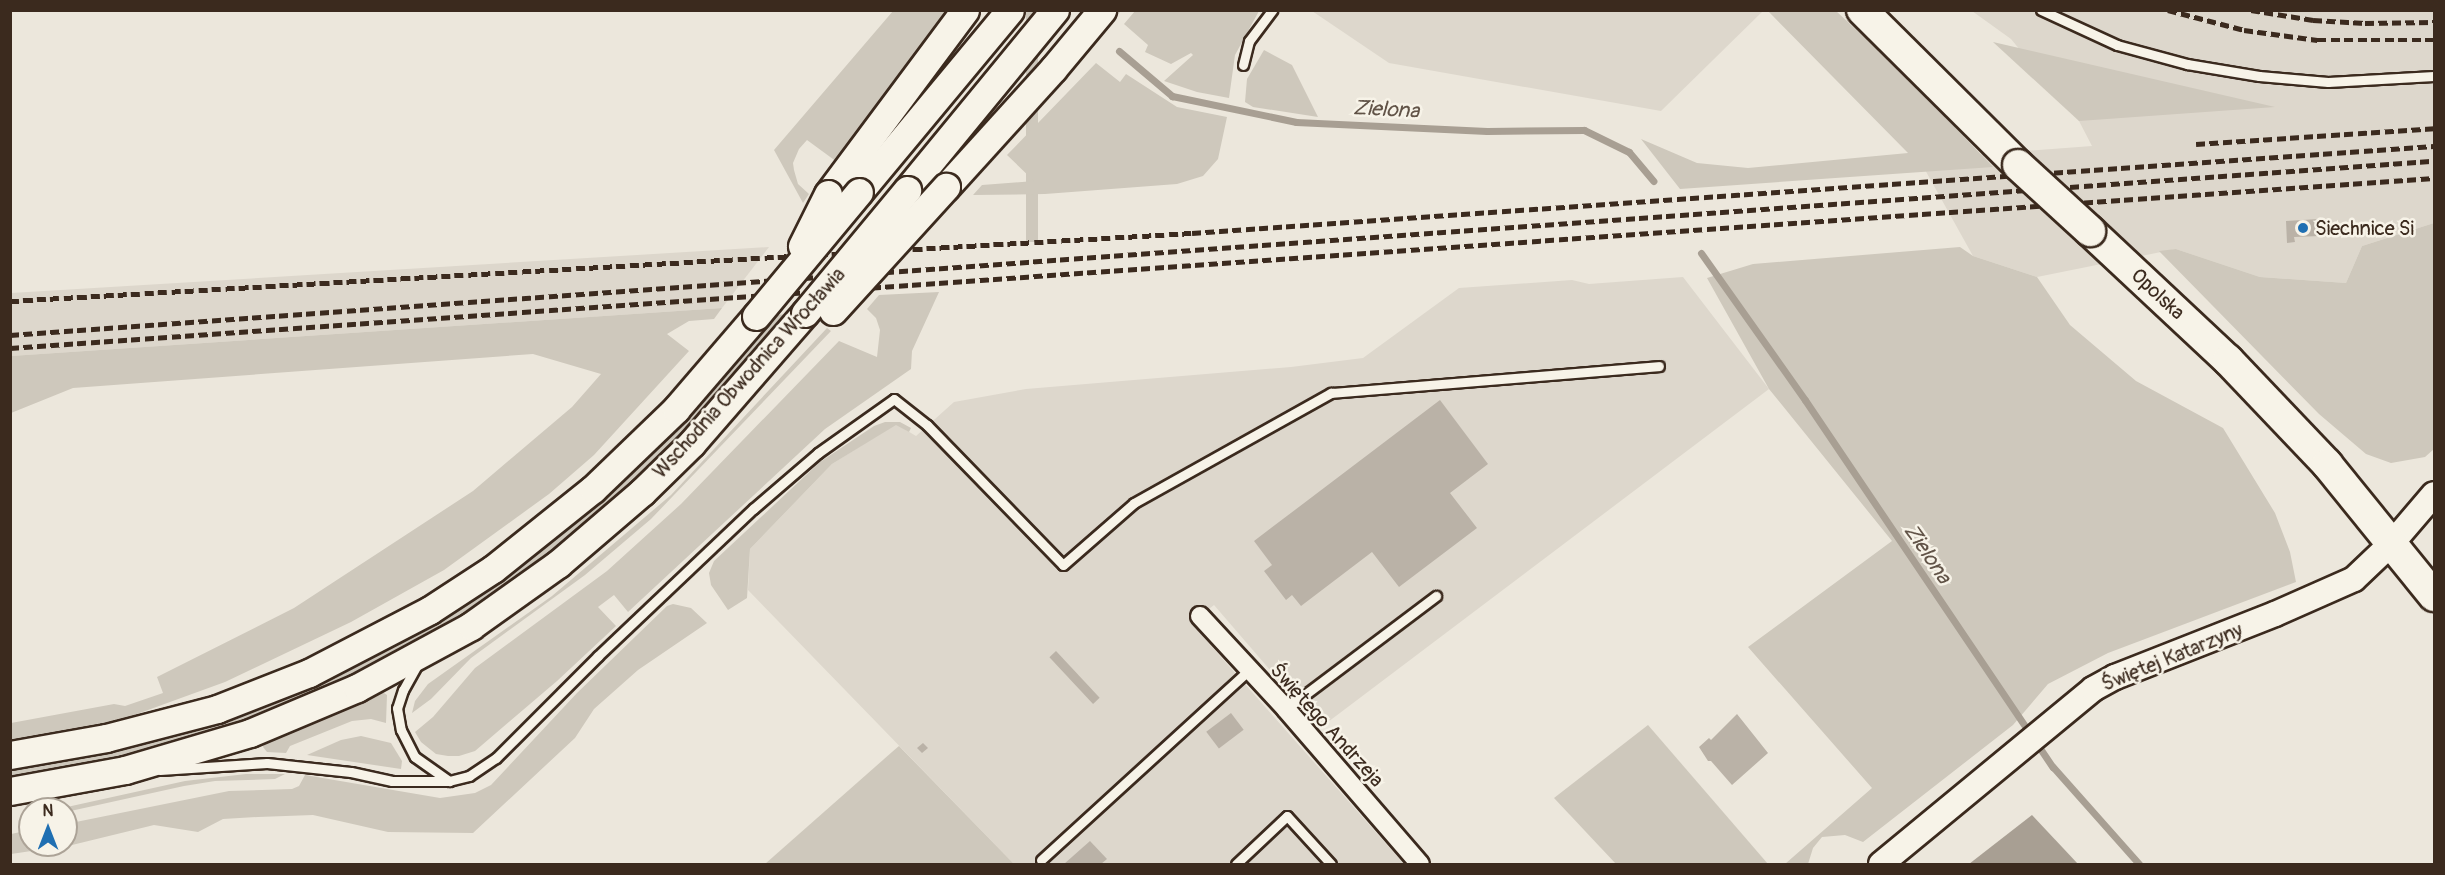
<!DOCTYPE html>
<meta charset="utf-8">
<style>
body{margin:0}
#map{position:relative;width:2445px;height:875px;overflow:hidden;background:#ece7dc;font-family:Pangolin,sans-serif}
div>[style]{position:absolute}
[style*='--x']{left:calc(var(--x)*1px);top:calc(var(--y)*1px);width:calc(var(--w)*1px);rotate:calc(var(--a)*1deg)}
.built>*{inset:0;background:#ddd7cc}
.green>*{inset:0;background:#cec8bc;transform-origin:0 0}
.water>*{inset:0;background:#a89f93}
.stream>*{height:7px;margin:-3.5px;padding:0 3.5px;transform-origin:3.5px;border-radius:3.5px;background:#a89f93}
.building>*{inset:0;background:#bab2a7;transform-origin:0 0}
.roads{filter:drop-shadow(2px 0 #3b2a1e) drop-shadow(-2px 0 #3b2a1e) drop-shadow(0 2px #3b2a1e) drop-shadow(0 -2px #3b2a1e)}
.service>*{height:9px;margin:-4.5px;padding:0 4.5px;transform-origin:4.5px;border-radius:4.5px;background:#f7f3e8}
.minor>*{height:18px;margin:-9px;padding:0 9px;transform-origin:9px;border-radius:9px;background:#f7f3e8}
.tertiary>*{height:24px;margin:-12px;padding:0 12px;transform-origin:12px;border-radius:12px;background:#f7f3e8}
.secondary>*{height:27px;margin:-13.5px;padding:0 13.5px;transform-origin:13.5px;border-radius:13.5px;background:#f7f3e8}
.primary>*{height:30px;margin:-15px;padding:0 15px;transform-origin:15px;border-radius:15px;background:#f7f3e8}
.rail>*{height:4.5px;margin-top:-2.25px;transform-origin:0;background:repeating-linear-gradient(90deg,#3b2a1e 0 9px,transparent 0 13.5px)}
.bridges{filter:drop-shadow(2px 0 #3b2a1e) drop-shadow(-2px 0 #3b2a1e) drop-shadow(0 2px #3b2a1e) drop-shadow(0 -2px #3b2a1e)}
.secondary-bridge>*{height:27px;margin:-13.5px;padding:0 13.5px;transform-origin:13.5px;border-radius:13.5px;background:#f7f3e8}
.primary-bridge>*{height:30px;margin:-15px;padding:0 15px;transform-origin:15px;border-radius:15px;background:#f7f3e8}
.dots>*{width:16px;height:16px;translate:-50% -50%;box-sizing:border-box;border:3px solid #f7f3e8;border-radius:50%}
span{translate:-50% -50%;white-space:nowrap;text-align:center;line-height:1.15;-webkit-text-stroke:5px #f7f3e8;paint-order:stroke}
.poi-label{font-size:20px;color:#3b2a1e}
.left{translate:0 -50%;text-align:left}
.street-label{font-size:20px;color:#3b2a1e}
.water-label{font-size:21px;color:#615347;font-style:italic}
.frame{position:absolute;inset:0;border:12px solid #3b2a1e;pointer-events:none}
.north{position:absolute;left:18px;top:797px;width:60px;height:60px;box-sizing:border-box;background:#f7f3e8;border:2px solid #aca397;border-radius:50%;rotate:0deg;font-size:16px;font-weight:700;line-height:24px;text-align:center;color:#3b2a1e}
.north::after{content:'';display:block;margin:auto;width:21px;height:27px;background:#1f6fb2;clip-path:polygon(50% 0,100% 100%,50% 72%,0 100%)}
</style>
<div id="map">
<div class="built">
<div style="clip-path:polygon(1312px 11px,1763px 11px,1661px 111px,1389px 63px)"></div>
<div style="clip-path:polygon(1972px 11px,2434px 11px,2434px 223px,2362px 246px,2346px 283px,2260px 277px,2176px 249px,2037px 277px,1973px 256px,1919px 159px,2092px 146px,2079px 121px,2011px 39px)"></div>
<div style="clip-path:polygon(769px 247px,722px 308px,11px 356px,11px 293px)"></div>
<div style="clip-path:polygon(1683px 277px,1769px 389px,1320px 728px,1214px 605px,1191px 623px,1404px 864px,1014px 864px,748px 590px,750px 549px,832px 464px,896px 424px,916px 436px,954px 402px,1026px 389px,1291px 367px,1363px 358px,1459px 288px,1572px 280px,1589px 284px)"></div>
</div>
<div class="green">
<div style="clip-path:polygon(893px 11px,951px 11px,837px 162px,807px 140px,799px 149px,793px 163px,794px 170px,798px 184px,809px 194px,803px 203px,774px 150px)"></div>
<div style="left:1026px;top:11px;width:12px;height:231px"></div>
<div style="clip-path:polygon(1114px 11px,1121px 11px,1034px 113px,999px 150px,995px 147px)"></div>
<div style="clip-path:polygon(1135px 11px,1259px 11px,1235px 55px,1229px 98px,1197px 92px,1164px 81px,1193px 55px,1191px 53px,1171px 64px,1145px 52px,1148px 45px,1124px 24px)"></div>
<div style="clip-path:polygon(1768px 11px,1836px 11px,1900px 70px,1993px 167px,1680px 189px,1641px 139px,1697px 163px,1748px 168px,1908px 153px)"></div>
<div style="clip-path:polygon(1993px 42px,2275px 107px,2079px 121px)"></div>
<div style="clip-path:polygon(1264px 50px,1292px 65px,1318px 117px,1253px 107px,1245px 102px,1247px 79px)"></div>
<div style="clip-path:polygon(1096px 63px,1120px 82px,1126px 74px,1177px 107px,1227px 117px,1218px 159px,1203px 176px,1177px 184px,1045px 194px,973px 195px,982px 185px,1034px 181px,1007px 155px)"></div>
<div style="clip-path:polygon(2434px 223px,2434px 449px,2425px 457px,2391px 463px,2366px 454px,2319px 414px,2159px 251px,2176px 249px,2260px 277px,2346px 283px,2362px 246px)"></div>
<div style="clip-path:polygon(1960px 247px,1973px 256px,2037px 277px,2070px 325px,2136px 381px,2223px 428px,2275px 513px,2290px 552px,2296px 582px,2108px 653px,2048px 684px,2013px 725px,1863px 842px,1845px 835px,1822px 837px,1813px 848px,1808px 864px,1785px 864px,1872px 788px,1748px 647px,1892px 541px,1769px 389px,1707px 278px,1753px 264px)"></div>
<div style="clip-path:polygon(939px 292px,912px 351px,911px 369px,825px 429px,628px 612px,614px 595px,598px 607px,616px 626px,557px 681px,475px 751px,459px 756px,448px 756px,436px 754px,421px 742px,415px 732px,433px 717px,475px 668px,607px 571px,681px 504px,839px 341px,877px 357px,880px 330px,876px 318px,867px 309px,879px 295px)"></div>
<div style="clip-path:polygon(722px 308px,714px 319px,689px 321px,667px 334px,689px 351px,594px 455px,549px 494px,444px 570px,351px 622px,225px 682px,126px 718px,80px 731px,11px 742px,11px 723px,114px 704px,125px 706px,163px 693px,157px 677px,294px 608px,473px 491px,572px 407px,601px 374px,533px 354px,73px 388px,11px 413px,11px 356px)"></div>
<div style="clip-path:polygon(790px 314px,682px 434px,617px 496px,533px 565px,472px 607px,389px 656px,310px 694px,239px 723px,103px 763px,11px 780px,10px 771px,112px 752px,206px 725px,502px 577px,598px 504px,668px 435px,774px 315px)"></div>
<div style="clip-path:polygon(827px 328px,831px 331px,651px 519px,585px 575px,471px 658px,431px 699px,412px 713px,415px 701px,428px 684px,552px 596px,671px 495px)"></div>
<div style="clip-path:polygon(885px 422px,900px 422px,911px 428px,909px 432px,896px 425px,832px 464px,750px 549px,747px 598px,728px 610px,711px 585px,709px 573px,714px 561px,820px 462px,874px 426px)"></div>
<div style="clip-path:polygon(673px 604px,691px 608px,707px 623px,638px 670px,594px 709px,575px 738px,473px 833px,388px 832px,313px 815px,258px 817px,223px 819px,198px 832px,154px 825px,72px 845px,11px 854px,11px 834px,30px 830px,30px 845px,66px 845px,66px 824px,229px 791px,292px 789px,299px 786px,305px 775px,440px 798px,475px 793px,491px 785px,577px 693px,667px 606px)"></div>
<div style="clip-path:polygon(381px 691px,387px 695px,386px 723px,371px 719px,352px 721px,290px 746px,286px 753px,267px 752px,263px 747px,265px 742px)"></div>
<div style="clip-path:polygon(1648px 725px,1768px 864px,1616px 864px,1554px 798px)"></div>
<div style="clip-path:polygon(361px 736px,391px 743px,402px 761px,401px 769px,307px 755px,341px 740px)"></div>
<div style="clip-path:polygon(899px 746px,1014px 864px,765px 864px,892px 752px)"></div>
<div style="clip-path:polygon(246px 774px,285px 774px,275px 779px,215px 781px,184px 786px,66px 812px,66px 809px,58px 809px,185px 781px)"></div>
</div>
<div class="water">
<div style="clip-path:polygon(2032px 815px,2078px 864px,1969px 864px)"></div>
</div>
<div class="stream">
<div style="--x:1119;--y:51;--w:70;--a:40.3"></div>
<div style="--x:1172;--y:96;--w:127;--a:11.8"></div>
<div style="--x:1296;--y:122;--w:191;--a:2.7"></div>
<div style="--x:1487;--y:131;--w:97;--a:-0.6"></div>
<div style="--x:1584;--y:130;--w:50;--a:26.1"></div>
<div style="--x:1629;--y:152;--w:38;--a:50"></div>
<div style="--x:1701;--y:253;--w:180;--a:54.7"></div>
<div style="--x:1805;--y:400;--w:443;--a:56"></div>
<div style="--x:2053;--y:767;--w:130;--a:48.4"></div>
</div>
<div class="building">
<div style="clip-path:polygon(2319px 219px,2320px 236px,2294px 237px,2295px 242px,2287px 243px,2286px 221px)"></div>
<div style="clip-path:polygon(1440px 400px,1488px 464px,1450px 493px,1477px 528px,1399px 587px,1372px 552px,1301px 606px,1292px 595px,1286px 600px,1264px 571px,1272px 565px,1254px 541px)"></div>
<div style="left:1056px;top:651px;width:64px;height:9px;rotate:47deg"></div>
<div style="left:1231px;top:713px;width:21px;height:31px;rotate:53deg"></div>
<div style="clip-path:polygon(1737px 714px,1768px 753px,1732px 785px,1711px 761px,1708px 761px,1699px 747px,1709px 738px,1711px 740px)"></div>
<div style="clip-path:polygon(923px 743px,928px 748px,922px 753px,917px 748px)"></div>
<div style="clip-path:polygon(1090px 841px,1107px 859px,1101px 864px,1064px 864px)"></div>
</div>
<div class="roads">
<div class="service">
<div style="--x:2041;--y:10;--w:84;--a:24.7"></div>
<div style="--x:2117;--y:45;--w:73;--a:15.2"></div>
<div style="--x:2187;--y:64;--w:73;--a:9.5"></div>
<div style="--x:2259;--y:76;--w:69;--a:5"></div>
<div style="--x:2328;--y:82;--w:106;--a:-3.2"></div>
<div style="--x:1243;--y:65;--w:25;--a:-76"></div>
<div style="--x:1249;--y:41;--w:39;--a:-53"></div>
<div style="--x:417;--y:665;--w:29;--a:119"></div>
<div style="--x:403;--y:690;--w:19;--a:108"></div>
<div style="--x:397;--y:708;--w:22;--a:80"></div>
<div style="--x:401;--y:730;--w:30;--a:63"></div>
<div style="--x:415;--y:757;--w:42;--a:35.2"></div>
<div style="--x:1286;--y:709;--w:188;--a:-37"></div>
<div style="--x:160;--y:770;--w:107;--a:-3.7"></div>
<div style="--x:267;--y:763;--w:84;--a:6.1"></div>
<div style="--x:351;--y:772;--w:42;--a:12.4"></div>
<div style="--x:392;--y:781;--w:57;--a:0"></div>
<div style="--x:449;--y:781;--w:21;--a:-14"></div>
<div style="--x:469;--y:776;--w:32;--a:-34"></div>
<div style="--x:496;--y:758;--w:144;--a:-45"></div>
<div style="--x:598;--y:656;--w:214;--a:-43.5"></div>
<div style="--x:753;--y:509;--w:86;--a:-40.7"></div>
<div style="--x:818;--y:453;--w:93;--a:-35.4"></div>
<div style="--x:894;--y:399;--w:42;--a:38.2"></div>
<div style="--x:927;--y:425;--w:195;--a:45.8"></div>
<div style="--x:1063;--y:565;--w:94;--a:-41.1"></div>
<div style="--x:1134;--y:503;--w:226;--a:-29.2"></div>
<div style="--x:1331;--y:393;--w:329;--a:-4.7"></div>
<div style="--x:1041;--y:860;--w:280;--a:-42.4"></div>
<div style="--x:1236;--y:864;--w:70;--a:-43.3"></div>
<div style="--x:1287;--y:816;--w:65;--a:47.5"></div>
</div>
<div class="minor">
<div style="--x:1200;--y:616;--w:127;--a:47.2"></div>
<div style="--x:1286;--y:709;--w:205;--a:49.2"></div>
</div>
<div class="tertiary">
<div style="--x:1881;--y:864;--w:275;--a:-39.5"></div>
<div style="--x:2093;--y:689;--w:25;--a:-29"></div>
<div style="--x:2115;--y:677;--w:172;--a:-21.5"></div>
<div style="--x:2275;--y:614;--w:86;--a:-23.9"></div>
<div style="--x:2354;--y:579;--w:54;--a:-43.5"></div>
<div style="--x:2393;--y:542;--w:63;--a:-49.5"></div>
</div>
<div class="secondary">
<div style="--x:946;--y:187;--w:159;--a:-47.8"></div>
<div style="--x:1053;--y:69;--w:77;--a:-50.3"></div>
<div style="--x:907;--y:190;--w:233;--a:-50.6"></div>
<div style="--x:859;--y:192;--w:236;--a:-50.3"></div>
<div style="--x:828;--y:194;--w:229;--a:-53.3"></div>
<div style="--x:10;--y:755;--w:97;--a:-10"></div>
<div style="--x:106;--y:738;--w:115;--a:-14.6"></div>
<div style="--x:217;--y:709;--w:99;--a:-21.4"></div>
<div style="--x:309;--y:673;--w:136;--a:-27.5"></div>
<div style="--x:430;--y:610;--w:75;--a:-33.1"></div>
<div style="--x:493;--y:569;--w:128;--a:-38.7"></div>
<div style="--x:593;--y:489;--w:115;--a:-43.9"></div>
<div style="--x:676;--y:409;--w:123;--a:-49.3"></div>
<div style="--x:10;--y:791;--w:117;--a:-10.3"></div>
<div style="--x:125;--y:770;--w:130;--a:-16.5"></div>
<div style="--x:250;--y:733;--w:116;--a:-22.8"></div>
<div style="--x:357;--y:688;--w:130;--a:-28.5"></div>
<div style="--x:471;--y:626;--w:107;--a:-35.5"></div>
<div style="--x:558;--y:564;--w:111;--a:-40.6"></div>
<div style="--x:642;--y:492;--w:70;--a:-44.4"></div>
<div style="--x:692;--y:443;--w:172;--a:-49"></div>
</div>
<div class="primary">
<div style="--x:1862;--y:10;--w:220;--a:44.8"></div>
<div style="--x:2090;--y:231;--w:189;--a:43.1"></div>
<div style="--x:2228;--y:360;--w:144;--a:46.4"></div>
<div style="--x:2327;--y:464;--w:170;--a:51"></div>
</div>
</div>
<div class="rail">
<div style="--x:2168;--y:10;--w:79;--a:14.7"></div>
<div style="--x:2244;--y:30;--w:74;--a:7.8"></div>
<div style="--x:2317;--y:40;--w:117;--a:0"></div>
<div style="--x:2251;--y:10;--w:63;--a:9.2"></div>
<div style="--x:2313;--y:20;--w:52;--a:3.3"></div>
<div style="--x:2365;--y:23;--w:69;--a:-0.8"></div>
<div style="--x:2196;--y:144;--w:239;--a:-3.8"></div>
<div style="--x:10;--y:301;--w:1184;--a:-3.29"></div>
<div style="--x:1192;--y:233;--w:1245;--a:-4.01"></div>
<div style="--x:10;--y:335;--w:2430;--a:-4.11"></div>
<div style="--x:10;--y:348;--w:2430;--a:-4.01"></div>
</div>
<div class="bridges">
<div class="secondary-bridge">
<div style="--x:802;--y:246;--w:58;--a:-63.4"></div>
<div style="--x:833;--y:311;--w:168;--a:-47.7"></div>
<div style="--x:805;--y:313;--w:160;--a:-50.3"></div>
<div style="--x:756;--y:316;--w:161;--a:-50.3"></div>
</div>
<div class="primary-bridge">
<div style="--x:2018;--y:165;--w:98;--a:42.5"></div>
</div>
</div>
<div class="dots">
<div style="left:2303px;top:228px;background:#1f6fb2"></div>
</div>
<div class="poi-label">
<span class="left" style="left:2315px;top:228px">Siechnice Si</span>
</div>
<div class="street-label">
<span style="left:2158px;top:294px;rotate:43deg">Opolska</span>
<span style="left:749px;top:373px;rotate:-48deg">Wschodnia Obwodnica Wrocławia</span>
<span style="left:2172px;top:657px;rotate:-22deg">Świętej Katarzyny</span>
<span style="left:1327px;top:725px;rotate:48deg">Świętego Andrzeja</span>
</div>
<div class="water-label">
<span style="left:1386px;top:110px;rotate:3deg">Zielona</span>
<span style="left:1927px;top:554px;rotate:56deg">Zielona</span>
</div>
<div class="frame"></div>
<div class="north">N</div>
</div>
